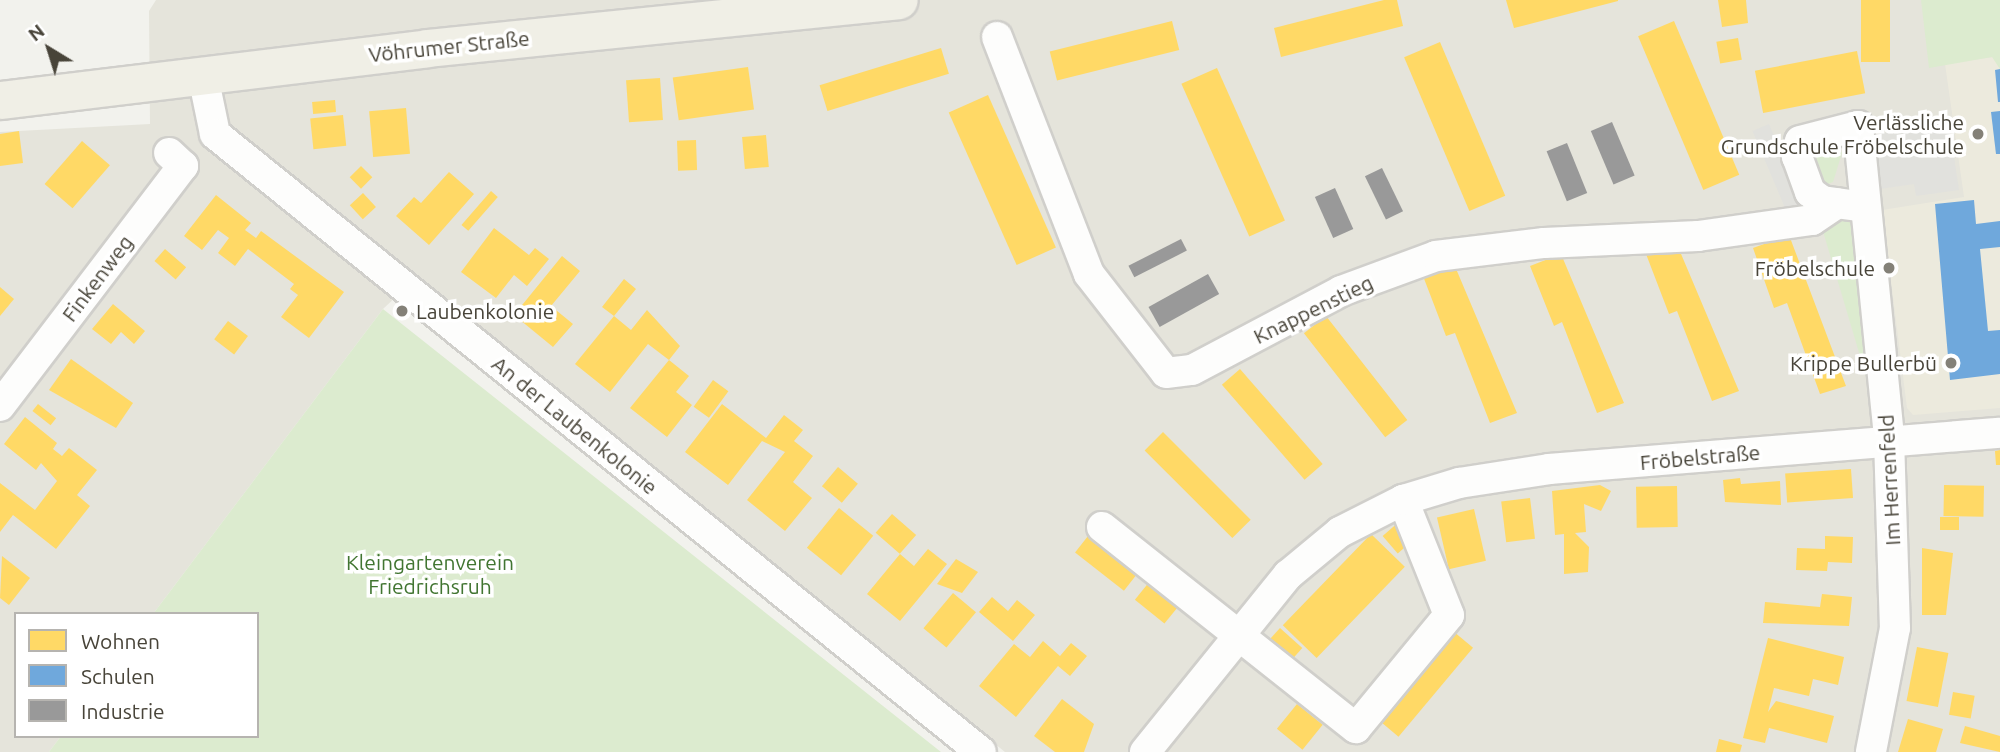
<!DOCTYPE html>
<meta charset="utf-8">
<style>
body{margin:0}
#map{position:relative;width:2000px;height:752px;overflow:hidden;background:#f2f2ed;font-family:Ubuntu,sans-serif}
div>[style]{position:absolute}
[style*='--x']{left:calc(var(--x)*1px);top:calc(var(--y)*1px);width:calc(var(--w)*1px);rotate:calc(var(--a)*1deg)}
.residential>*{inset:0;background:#e5e4db}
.education>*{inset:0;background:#eceadd}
.green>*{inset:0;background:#dcebcf}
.parking>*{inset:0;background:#e1e1dd;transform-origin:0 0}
.homes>*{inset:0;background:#ffd966;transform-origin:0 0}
.schools>*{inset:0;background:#6fa8dc}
.industry>*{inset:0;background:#999;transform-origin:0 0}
.roads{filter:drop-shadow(2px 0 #d0cfcb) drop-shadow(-2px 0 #d0cfcb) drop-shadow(0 2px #d0cfcb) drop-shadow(0 -2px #d0cfcb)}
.minor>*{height:30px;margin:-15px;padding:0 15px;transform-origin:15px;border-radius:15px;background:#fdfdfc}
.major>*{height:37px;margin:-18.5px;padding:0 18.5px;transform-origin:18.5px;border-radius:18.5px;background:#f0efe6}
.dots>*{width:19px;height:19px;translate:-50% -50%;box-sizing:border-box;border:4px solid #fff;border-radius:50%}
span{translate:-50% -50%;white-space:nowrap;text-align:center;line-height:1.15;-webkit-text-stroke:7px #fff;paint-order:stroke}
.street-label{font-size:21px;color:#484439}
.poi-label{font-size:21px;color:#484439}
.right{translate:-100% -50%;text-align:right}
.left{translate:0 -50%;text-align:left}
.park-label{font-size:21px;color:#417531}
.legend{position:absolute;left:14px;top:612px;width:245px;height:126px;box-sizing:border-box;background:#fff;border:2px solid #b6b4b0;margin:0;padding:9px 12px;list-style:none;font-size:21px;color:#484439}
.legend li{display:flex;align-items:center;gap:14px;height:35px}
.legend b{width:35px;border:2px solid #b6b4b0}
.north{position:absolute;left:14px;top:14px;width:70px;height:70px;-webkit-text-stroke:5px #fff;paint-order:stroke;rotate:322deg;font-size:19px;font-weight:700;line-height:28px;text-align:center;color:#484439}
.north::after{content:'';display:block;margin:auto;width:24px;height:32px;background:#484439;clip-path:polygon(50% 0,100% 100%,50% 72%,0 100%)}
</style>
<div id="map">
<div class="residential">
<div style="clip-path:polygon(156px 0,2000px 0,2000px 752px,1005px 752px,417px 277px,383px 309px,153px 614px,16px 614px,16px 736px,61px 736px,49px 752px,0 752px,0 132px,150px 124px,149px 11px)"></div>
</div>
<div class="education">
<div style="clip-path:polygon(1993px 57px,2000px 69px,2000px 408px,1913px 415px,1907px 408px,1882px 210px,1964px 197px,1945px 64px)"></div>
</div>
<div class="green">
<div style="clip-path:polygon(1921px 0,2000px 0,2000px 69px,1992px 57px,1929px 68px)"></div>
<div style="clip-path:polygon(1835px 144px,1842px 153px,1833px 182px,1823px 186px,1812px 167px,1814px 153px)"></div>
<div style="clip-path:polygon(1850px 218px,1854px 224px,1871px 393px,1822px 228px)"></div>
<div style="clip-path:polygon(383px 309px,941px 752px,49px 752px,61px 736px,257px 736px,257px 614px,153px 614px)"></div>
</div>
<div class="parking">
<div style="clip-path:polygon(1949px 123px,1959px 190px,1916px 196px,1914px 184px,1879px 189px,1871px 135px)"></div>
<div style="left:1769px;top:124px;width:89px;height:18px;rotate:67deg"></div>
</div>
<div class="homes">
<div style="clip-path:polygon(1384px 0,1397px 0,1403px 26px,1281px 57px,1274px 28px)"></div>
<div style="clip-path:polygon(1506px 0,1618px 0,1618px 1px,1514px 28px)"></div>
<div style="clip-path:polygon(1718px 0,1746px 0,1748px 23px,1722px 27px)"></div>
<div style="left:1861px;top:0;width:29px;height:62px"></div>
<div style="left:1172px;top:21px;width:30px;height:126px;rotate:76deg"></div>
<div style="left:1674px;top:21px;width:167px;height:39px;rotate:67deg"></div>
<div style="left:1738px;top:38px;width:22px;height:22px;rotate:80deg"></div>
<div style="left:1440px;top:42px;width:167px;height:39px;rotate:67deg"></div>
<div style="left:941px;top:48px;width:27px;height:127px;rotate:73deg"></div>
<div style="left:1857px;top:51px;width:43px;height:104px;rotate:79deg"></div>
<div style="left:748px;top:67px;width:43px;height:76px;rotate:82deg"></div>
<div style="left:1217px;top:68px;width:167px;height:39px;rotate:66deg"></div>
<div style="left:660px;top:78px;width:42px;height:34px;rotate:86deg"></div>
<div style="left:988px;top:95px;width:167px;height:43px;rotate:66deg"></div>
<div style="left:335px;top:100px;width:12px;height:23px;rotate:85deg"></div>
<div style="left:406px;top:108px;width:46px;height:37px;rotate:85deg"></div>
<div style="left:343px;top:115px;width:31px;height:33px;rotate:84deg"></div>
<div style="clip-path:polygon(19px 131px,23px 163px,0 166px,0 134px)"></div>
<div style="left:766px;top:135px;width:32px;height:24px;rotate:85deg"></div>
<div style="left:696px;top:140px;width:30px;height:19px;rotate:88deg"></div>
<div style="left:82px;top:141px;width:37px;height:57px;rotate:41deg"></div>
<div style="left:361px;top:166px;width:16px;height:16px;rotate:45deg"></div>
<div style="clip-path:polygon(449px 172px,474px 194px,429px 245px,396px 216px,414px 197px,421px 203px)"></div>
<div style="left:491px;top:191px;width:9px;height:45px;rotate:41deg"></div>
<div style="left:363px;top:193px;width:19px;height:18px;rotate:47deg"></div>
<div style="clip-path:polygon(216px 195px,251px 223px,245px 230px,256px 238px,261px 231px,344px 292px,309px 338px,281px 317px,298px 295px,290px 289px,294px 284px,248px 249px,235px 266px,218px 253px,229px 238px,218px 230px,202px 250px,184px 236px)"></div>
<div style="clip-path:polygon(494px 228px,529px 255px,535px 248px,549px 259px,527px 286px,514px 275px,496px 298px,461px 272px)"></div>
<div style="clip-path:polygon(1789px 235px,1846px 386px,1820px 394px,1787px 303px,1774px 308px,1753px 248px)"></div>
<div style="clip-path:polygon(1676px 242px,1739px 391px,1712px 401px,1677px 311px,1669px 314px,1646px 254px)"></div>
<div style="left:165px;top:249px;width:28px;height:16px;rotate:41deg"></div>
<div style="clip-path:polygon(1561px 254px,1624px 403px,1597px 413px,1562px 322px,1554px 326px,1530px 266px)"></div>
<div style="clip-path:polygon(562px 256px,580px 271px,551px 306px,573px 324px,553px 347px,514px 315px)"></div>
<div style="clip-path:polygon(1454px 264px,1517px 413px,1490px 423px,1455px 333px,1446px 336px,1423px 276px)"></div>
<div style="clip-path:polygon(624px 279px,636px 289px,614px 316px,631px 330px,647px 310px,680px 346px,669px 360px,689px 376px,676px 392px,692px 405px,667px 437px,630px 408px,669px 360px,648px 344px,610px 392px,575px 364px,614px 316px,602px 307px)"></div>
<div style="clip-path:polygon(0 287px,14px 299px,0 316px)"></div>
<div style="clip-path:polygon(113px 304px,145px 331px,134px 344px,121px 332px,111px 344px,92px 329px)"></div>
<div style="left:1326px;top:316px;width:132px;height:28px;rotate:52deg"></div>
<div style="left:228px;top:321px;width:25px;height:23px;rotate:37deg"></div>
<div style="clip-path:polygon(71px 359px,133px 403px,116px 428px,49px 390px)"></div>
<div style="left:1240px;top:369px;width:126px;height:24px;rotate:49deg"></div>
<div style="left:713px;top:380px;width:19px;height:33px;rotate:36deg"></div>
<div style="left:38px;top:404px;width:23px;height:9px;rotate:38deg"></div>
<div style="clip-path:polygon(722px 404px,766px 438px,784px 415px,803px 430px,794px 441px,813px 456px,793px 482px,812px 498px,785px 531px,747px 500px,785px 452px,762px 441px,728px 485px,685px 452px)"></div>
<div style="clip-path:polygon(25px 417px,57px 443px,53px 449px,62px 456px,69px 448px,97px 470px,77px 495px,90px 506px,56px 549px,13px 515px,0 532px,0 483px,35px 510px,57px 481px,41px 463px,36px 470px,4px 444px)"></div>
<div style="left:1163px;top:432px;width:124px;height:26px;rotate:45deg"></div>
<div style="clip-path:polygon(2000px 450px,2000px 465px,1996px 465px,1995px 451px)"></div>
<div style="left:838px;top:467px;width:26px;height:25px;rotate:40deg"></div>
<div style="left:1851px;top:469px;width:29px;height:66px;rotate:86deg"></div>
<div style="clip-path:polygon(1740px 478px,1741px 484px,1780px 481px,1781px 505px,1725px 502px,1723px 480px)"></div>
<div style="clip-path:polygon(1600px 485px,1611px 491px,1601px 511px,1584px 504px,1586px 532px,1575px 533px,1589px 547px,1588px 572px,1564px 574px,1564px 534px,1555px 535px,1552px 491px)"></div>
<div style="left:1944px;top:485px;width:40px;height:31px;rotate:1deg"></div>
<div style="left:1677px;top:486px;width:41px;height:41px;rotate:89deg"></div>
<div style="left:1530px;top:498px;width:41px;height:29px;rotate:83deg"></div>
<div style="left:839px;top:508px;width:44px;height:51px;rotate:39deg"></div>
<div style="left:1474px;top:509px;width:53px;height:38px;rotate:77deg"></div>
<div style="left:892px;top:514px;width:32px;height:25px;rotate:41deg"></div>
<div style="left:1940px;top:517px;width:19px;height:13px"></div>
<div style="left:1400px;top:521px;width:23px;height:23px;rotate:49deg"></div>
<div style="left:1371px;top:534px;width:47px;height:127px;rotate:44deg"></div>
<div style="left:1088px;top:536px;width:62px;height:21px;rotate:38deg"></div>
<div style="clip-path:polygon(1825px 536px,1853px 537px,1852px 563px,1828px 562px,1827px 571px,1796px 570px,1797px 548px,1825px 549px)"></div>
<div style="clip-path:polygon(1922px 548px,1953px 553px,1946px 615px,1922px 615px)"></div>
<div style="clip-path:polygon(928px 549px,947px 564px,900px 621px,867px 594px,900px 554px,914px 566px)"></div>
<div style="clip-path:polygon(2px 556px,30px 578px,9px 605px,0 598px)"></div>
<div style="clip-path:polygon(956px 559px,978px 572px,962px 593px,937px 584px)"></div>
<div style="left:1150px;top:581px;width:38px;height:24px;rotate:39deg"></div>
<div style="left:953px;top:593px;width:30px;height:46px;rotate:40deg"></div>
<div style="clip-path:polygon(1822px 594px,1852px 597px,1849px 626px,1763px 623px,1765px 602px,1820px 607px)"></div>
<div style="clip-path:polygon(992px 597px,1008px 611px,1017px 600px,1035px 615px,1013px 641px,979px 612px)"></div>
<div style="left:1447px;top:626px;width:34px;height:116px;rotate:40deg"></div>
<div style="left:1280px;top:628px;width:30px;height:16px;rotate:42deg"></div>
<div style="clip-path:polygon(1768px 638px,1844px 657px,1838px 685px,1813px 679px,1809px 696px,1774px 688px,1768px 712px,1776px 701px,1834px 716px,1827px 743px,1769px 728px,1765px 743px,1743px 738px)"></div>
<div style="clip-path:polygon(1043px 641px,1060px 656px,1071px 643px,1087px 656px,1070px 676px,1058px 666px,1016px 717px,979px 686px,1014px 644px,1030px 657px)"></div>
<div style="left:1917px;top:647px;width:32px;height:55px;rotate:11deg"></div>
<div style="left:1953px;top:692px;width:22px;height:23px;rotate:10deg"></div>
<div style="clip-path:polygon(1062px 699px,1094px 724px,1084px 752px,1055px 752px,1034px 736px)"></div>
<div style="left:1297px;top:704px;width:33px;height:32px;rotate:39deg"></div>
<div style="clip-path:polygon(1908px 719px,1943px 729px,1936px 752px,1898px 752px)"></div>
<div style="clip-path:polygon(1965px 726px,2000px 736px,2000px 752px,1960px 743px)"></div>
<div style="clip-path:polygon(1719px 739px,1742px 745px,1740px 752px,1716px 752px)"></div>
</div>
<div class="schools">
<div style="clip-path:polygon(2000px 69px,2000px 102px,1998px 102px,1995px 70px)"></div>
<div style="clip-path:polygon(2000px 111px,2000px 154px,1996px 154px,1991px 112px)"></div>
<div style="clip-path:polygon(1974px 200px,1976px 224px,2000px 221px,2000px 247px,1980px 249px,1988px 331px,2000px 330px,2000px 374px,1950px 380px,1935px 204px)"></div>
</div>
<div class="industry">
<div style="left:1612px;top:122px;width:58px;height:23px;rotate:67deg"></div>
<div style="left:1567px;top:143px;width:54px;height:22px;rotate:68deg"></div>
<div style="left:1382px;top:168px;width:48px;height:19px;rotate:64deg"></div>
<div style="left:1335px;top:188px;width:45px;height:22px;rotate:66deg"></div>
<div style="left:1181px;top:239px;width:13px;height:59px;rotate:63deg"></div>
<div style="left:1208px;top:274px;width:23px;height:68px;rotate:61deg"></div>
</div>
<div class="roads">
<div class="minor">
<div style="--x:997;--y:37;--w:254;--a:68.8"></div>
<div style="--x:1089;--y:274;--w:125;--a:52.1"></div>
<div style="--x:1166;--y:373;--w:26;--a:-7"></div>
<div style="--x:1192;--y:370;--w:169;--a:-27.9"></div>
<div style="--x:1341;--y:291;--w:101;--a:-20.2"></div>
<div style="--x:1436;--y:256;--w:109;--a:-6.9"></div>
<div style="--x:1544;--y:243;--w:154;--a:-2.6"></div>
<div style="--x:1698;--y:236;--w:115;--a:-8"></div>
<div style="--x:1812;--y:220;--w:30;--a:-34"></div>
<div style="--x:203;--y:76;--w:59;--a:78.3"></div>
<div style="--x:215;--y:134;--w:984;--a:38.9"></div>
<div style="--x:1865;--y:207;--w:43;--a:-172.1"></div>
<div style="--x:1822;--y:201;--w:15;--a:-143"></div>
<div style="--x:1810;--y:192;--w:37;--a:-110"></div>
<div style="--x:1797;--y:157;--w:16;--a:-79"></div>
<div style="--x:1800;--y:141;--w:60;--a:-14.5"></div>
<div style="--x:1858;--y:126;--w:315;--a:84.3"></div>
<div style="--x:1889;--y:439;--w:189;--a:88.2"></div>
<div style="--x:1895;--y:628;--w:126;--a:101"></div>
<div style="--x:0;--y:406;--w:302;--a:-52.7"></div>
<div style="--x:183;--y:166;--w:19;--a:-137"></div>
<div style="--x:1102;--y:527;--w:324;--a:38.4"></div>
<div style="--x:1356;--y:728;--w:146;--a:-50.5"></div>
<div style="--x:1449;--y:615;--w:124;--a:-111.8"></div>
<div style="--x:1145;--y:752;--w:228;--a:-51.1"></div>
<div style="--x:1288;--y:575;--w:67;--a:-39.6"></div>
<div style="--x:1340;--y:532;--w:71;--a:-26.9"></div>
<div style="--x:1403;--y:500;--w:59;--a:-16.9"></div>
<div style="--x:1459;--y:483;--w:91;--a:-8.8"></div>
<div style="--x:1549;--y:469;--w:452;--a:-4.6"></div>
</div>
<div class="major">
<div style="--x:0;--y:100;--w:430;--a:-6.9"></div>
<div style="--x:427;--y:48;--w:474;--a:-5.8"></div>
</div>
</div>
<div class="dots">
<div style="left:1978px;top:134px;background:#848178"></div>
<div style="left:1889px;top:268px;background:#848178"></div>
<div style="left:402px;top:311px;background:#848178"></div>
<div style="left:1951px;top:363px;background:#848178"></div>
</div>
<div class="street-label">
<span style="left:449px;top:46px;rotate:-6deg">Vöhrumer Straße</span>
<span style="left:97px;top:278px;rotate:-53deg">Finkenweg</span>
<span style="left:1313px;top:309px;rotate:-26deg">Knappenstieg</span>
<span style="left:575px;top:425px;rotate:39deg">An der Laubenkolonie</span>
<span style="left:1700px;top:457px;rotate:-5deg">Fröbelstraße</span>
<span style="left:1889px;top:480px;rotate:-93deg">Im Herrenfeld</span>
</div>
<div class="poi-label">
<span class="right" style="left:1964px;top:134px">Verlässliche<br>Grundschule Fröbelschule</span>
<span class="right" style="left:1875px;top:268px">Fröbelschule</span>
<span class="left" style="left:416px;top:311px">Laubenkolonie</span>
<span class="right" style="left:1937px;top:363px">Krippe Bullerbü</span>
</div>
<div class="park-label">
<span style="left:430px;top:574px">Kleingartenverein<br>Friedrichsruh</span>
</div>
<ul class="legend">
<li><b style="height:19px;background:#ffd966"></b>Wohnen</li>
<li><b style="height:19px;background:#6fa8dc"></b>Schulen</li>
<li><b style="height:19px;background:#999"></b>Industrie</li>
</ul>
<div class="north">N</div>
</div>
